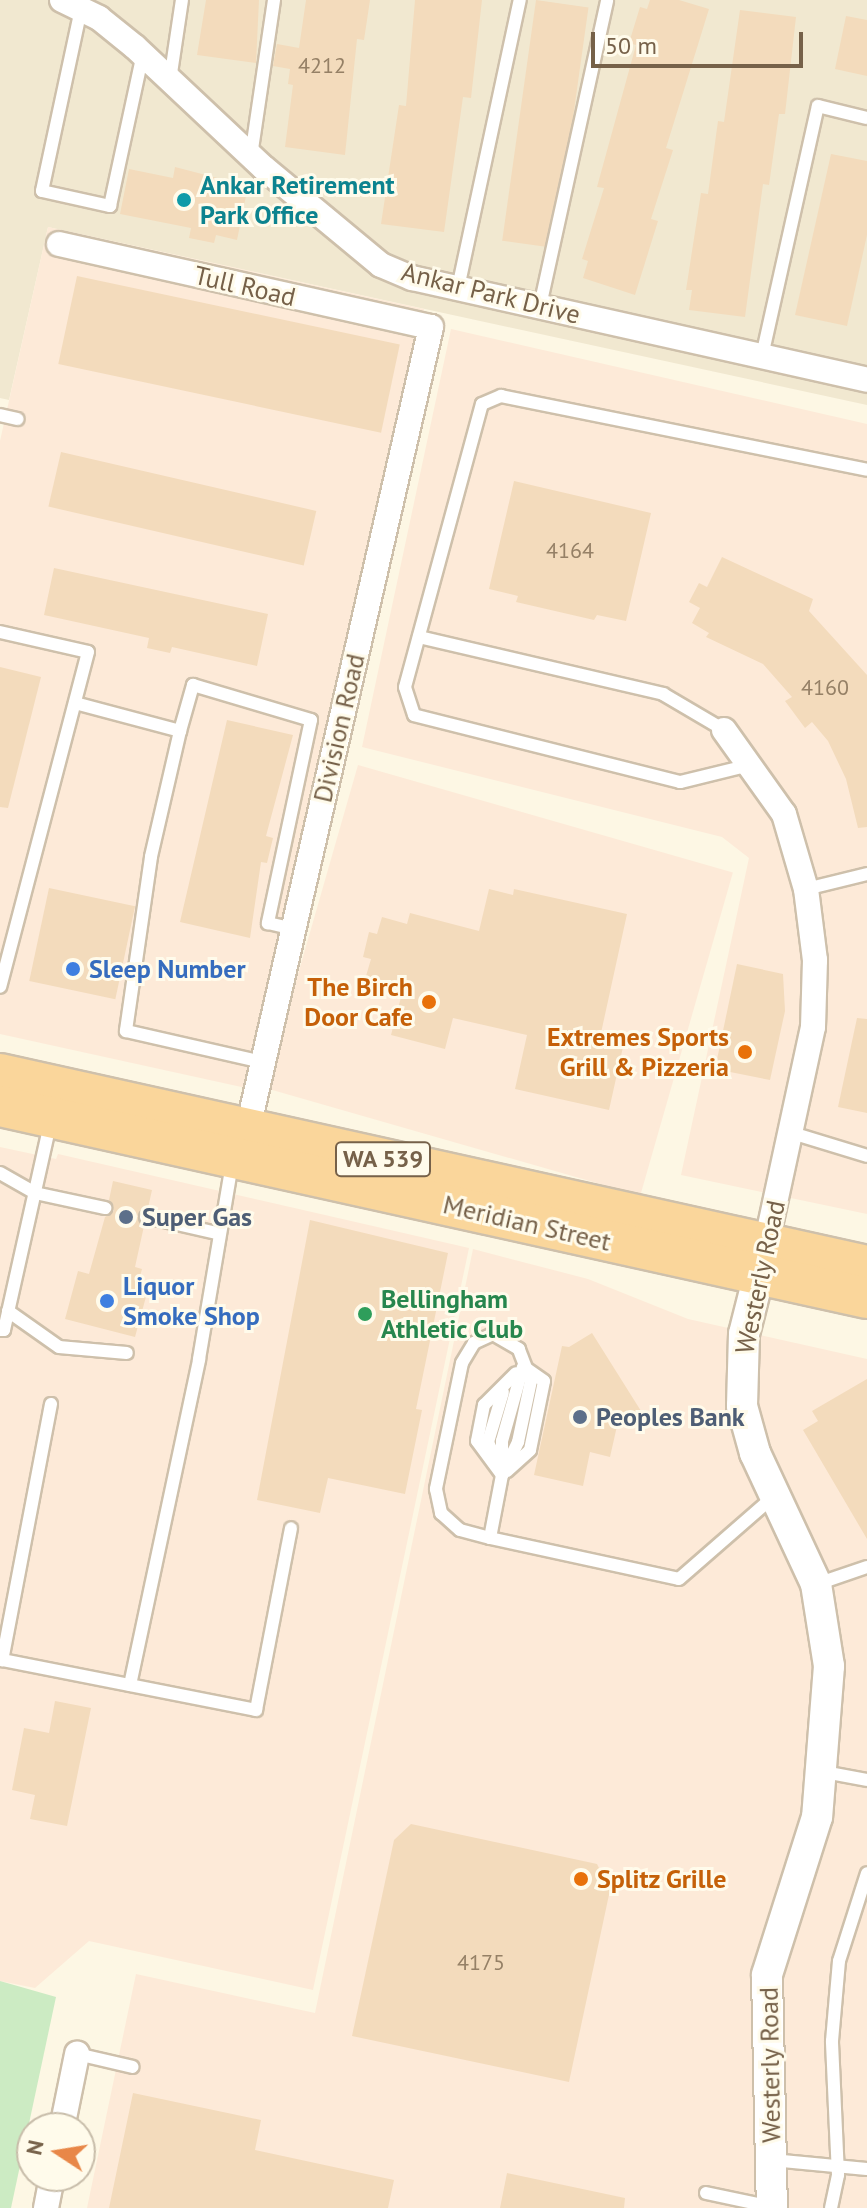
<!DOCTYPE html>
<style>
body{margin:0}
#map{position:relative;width:867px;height:2208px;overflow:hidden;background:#fdf7e4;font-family:"PT Sans",sans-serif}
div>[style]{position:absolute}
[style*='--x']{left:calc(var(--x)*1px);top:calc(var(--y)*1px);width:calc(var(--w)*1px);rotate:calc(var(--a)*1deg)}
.residential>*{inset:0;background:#f1e8d0}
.commercial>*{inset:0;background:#fdead8;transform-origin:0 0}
.green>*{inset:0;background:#ccebc3}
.building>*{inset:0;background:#f3dbbc;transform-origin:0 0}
.roads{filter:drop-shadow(2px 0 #cec0ab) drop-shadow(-2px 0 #cec0ab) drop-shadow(0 2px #cec0ab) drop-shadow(0 -2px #cec0ab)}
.service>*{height:12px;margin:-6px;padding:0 6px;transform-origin:6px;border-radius:6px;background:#fff}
.minor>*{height:24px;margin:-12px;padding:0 12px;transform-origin:12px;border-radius:12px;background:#fff}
.tertiary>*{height:30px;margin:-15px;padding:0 15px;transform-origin:15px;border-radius:15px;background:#fff}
.trunk>*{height:40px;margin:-20px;padding:0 20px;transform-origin:20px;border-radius:20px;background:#fad69b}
.dots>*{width:22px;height:22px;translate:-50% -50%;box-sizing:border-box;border:4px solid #fffbeb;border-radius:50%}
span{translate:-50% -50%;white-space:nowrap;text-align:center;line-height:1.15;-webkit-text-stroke:6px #fffbeb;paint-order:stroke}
.number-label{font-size:22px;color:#958066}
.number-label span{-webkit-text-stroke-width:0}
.shield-label span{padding:2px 6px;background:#fffbeb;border:2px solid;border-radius:6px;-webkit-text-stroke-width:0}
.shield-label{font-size:24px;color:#766149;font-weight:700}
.culture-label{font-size:26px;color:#0d838f;font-weight:700}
.left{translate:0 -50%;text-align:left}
.street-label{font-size:26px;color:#766149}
.shop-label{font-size:26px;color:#366cbe;font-weight:700}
.food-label{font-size:26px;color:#c56008;font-weight:700}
.right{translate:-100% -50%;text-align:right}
.service-label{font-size:26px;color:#4e5e75;font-weight:700}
.leisure-label{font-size:26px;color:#27864d;font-weight:700}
.north{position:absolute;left:16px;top:2112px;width:80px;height:80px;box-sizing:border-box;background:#fffbeb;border:2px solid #c8bdaa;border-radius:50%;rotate:282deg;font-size:22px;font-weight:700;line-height:32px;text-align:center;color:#766149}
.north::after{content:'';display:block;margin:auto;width:28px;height:36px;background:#e88748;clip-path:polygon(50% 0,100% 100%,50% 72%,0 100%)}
.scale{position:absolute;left:591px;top:32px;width:212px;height:36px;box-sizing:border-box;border:4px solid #766149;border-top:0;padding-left:10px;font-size:24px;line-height:28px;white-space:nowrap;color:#766149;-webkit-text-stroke:6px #fffbeb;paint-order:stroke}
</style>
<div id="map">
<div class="residential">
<div style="clip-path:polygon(0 0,867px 0,867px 405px,48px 227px,9px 400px,0 398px)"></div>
</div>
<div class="commercial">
<div style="clip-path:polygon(48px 227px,424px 309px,246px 1088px,0 1034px,0 441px)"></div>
<div style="clip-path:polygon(451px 329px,867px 424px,867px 1214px,681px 1175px,749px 858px,722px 837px,362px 747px)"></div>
<div style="left:358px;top:765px;width:390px;height:336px;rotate:16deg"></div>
<div style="clip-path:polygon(0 1147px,56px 1159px,58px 1154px,469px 1248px,313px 1990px,89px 1941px,35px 1988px,0 1981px)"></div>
<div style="clip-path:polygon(473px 1249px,588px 1279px,688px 1319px,867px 1359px,867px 2208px,87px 2208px,136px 1974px,315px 2013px)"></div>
</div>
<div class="green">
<div style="clip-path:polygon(0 1981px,56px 1997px,11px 2208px,0 2208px)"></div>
</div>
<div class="building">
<div style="clip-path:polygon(206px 0,259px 0,256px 63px,197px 55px)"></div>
<div style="clip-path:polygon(306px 0,370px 0,364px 40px,357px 39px,345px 155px,285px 147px,293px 85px,288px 84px,290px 69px,273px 66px,277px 44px,299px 48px)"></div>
<div style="clip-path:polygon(415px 0,482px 0,471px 98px,463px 97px,444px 232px,381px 224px,399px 105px,406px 106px)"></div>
<div style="left:536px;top:0;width:53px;height:243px;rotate:8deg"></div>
<div style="clip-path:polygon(650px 0,679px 0,709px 9px,666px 148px,673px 150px,651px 219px,658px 221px,635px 295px,583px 278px,588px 261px,582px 259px,604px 188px,597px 187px,636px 45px,629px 43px,640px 7px,647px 9px)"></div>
<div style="clip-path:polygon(740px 10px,796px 17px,785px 114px,779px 114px,769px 185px,763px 184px,745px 317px,689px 310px,692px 290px,686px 290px,701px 193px,708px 194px,718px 121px,724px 122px)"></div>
<div style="clip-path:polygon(846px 16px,867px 20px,867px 76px,835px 69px)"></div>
<div style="clip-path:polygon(831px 154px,867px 161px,867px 235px,847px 326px,795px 315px)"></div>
<div style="clip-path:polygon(175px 167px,248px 186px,237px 240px,216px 235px,214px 243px,189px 238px,191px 228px,120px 214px,129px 169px,173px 178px)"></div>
<div style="left:77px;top:276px;width:330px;height:90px;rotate:12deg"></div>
<div style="left:61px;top:452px;width:262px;height:56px;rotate:13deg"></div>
<div style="clip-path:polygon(514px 481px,651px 513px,626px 621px,597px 615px,594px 620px,516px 602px,518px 596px,489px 589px)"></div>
<div style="clip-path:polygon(722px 557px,813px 599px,809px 611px,867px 675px,867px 827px,858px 828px,846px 779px,828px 741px,812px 722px,805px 728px,785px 701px,792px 697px,763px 664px,706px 637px,709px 633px,692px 623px,700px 608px,689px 602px,699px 583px,707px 587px)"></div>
<div style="clip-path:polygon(54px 568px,268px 614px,257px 666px,172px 647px,170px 653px,147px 648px,149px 638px,44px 615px)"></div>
<div style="clip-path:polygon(0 667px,41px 677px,8px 808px,0 807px)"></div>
<div style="clip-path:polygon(227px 720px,293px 735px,266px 836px,273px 838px,267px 863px,261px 862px,250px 938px,180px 922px)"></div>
<div style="left:49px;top:888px;width:88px;height:95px;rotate:12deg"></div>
<div style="clip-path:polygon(489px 889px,513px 895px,514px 889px,627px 914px,601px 1033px,625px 1038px,609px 1110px,515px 1089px,527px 1035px,453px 1018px,445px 1049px,391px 1035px,404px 986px,366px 976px,371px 959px,363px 957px,369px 932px,377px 934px,382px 917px,407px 924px,410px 913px,479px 931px)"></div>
<div style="clip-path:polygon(737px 964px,783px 974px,785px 1011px,770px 1080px,715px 1069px)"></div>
<div style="clip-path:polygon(857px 1018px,867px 1019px,867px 1113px,838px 1107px)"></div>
<div style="clip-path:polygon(113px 1181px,152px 1190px,148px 1208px,137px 1216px,144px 1226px,135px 1267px,142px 1269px,139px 1280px,150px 1282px,135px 1337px,65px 1319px,78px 1271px,89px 1274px,105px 1217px,114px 1211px,109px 1200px)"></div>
<div style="clip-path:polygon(310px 1220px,448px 1253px,416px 1409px,422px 1410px,405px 1494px,328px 1478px,320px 1513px,257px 1500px)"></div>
<div style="clip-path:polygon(592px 1333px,641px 1411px,617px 1426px,610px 1457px,590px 1452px,583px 1486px,534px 1475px,562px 1346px,569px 1347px)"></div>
<div style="clip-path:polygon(867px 1379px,867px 1539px,803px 1430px,818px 1421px,812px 1411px)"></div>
<div style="clip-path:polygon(55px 1701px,91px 1708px,67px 1826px,30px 1819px,35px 1795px,12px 1790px,24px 1728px,49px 1733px)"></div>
<div style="clip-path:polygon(411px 1824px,597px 1864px,610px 1890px,569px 2082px,352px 2036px,394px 1840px)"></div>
<div style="clip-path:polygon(133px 2093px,261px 2120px,255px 2150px,394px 2180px,388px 2208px,109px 2208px)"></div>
<div style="clip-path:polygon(507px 2173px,625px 2198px,624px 2208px,500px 2208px)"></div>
</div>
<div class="roads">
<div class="service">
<div style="--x:81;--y:9;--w:186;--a:102.1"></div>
<div style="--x:42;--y:191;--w:70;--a:12.4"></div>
<div style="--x:110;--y:206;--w:156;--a:-77.8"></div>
<div style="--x:170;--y:80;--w:81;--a:-81.5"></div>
<div style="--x:251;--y:156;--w:158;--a:-81.6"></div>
<div style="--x:458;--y:288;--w:295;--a:-77.9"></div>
<div style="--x:540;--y:306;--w:313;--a:-77.6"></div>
<div style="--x:762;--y:356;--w:256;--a:-77.4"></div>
<div style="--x:818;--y:106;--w:50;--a:13.8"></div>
<div style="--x:0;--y:415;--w:18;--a:13"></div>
<div style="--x:0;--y:632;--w:90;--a:12.8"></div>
<div style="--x:88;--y:652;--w:346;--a:104.7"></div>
<div style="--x:419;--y:637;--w:251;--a:13.1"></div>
<div style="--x:663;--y:694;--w:71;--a:30.5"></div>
<div style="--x:75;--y:703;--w:109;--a:14.9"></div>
<div style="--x:180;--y:731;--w:48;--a:-74.2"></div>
<div style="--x:193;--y:685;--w:123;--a:16.5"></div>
<div style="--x:311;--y:720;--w:208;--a:102"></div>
<div style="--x:268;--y:923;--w:26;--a:13"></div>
<div style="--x:180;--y:731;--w:129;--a:103"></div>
<div style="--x:151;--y:857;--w:176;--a:98.2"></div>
<div style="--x:126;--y:1031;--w:140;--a:12.8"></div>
<div style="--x:750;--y:765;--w:72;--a:166.3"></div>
<div style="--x:680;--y:782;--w:274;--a:-165.9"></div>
<div style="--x:414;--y:715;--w:29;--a:-108"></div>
<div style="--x:405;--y:687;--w:293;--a:-74.8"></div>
<div style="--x:482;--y:404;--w:21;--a:-23"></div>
<div style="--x:501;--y:396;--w:373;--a:11.4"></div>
<div style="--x:806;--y:889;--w:63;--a:-13.8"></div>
<div style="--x:792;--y:1133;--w:78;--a:17"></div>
<div style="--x:0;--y:1173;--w:40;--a:29.7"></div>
<div style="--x:35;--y:1193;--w:72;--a:12.1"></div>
<div style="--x:146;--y:1217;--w:73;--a:12.7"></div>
<div style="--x:8;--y:1311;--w:62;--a:35.2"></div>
<div style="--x:59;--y:1347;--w:68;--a:5"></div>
<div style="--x:0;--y:1330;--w:4;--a:0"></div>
<div style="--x:4;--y:1330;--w:211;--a:-77.4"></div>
<div style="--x:51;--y:1404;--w:261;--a:100.8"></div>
<div style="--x:2;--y:1660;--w:259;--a:11.1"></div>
<div style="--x:256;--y:1710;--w:185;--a:-79.1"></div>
<div style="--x:495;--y:1458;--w:17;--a:-114"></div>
<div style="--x:488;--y:1442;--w:52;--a:-73.3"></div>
<div style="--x:507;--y:1471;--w:31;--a:-42"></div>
<div style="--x:530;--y:1450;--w:70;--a:-78.5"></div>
<div style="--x:544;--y:1381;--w:21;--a:-145"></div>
<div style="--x:502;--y:1475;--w:37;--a:-64"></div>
<div style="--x:518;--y:1442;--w:62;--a:-78"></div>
<div style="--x:531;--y:1381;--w:34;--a:-111"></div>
<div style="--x:519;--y:1349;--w:30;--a:-150"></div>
<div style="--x:493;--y:1334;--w:21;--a:155"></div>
<div style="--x:474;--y:1343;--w:23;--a:121"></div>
<div style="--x:462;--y:1363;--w:129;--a:101.7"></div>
<div style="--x:436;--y:1489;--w:25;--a:78"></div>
<div style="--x:441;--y:1513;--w:25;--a:42"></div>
<div style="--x:460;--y:1530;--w:31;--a:15"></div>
<div style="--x:490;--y:1538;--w:64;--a:-79.2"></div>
<div style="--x:502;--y:1475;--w:34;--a:-90"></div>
<div style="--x:502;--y:1441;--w:77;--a:-74.2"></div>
<div style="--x:502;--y:1475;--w:42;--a:-126.3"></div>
<div style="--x:477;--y:1441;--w:37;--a:-79"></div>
<div style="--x:484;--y:1405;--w:45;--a:-45"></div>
<div style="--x:490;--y:1538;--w:193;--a:12.2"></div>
<div style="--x:679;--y:1579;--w:126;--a:-41.1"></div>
<div style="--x:817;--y:1584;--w:53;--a:-18.8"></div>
<div style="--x:130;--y:1685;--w:333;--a:-78"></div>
<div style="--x:199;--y:1359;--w:198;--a:-80.4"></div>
<div style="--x:824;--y:1772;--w:44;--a:10.5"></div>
<div style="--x:77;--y:2054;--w:57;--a:13.1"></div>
<div style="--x:772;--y:2160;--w:95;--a:5.4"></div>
<div style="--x:706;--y:2193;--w:67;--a:12"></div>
<div style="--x:831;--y:2208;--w:34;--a:-78"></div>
<div style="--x:838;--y:2175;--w:134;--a:-92.6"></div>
<div style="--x:832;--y:2041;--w:80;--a:-85"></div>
<div style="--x:839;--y:1961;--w:92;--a:-72.3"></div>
</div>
<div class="minor">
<div style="--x:62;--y:0;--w:41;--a:25.9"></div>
<div style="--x:99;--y:18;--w:46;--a:38.9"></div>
<div style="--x:135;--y:47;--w:177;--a:43.2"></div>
<div style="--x:264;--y:168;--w:152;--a:39.7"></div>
<div style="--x:381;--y:265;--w:34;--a:23"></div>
<div style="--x:412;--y:278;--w:466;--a:12.6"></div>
<div style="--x:59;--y:244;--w:381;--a:12.6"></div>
<div style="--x:431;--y:327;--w:822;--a:102.87"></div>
<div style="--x:724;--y:730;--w:103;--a:54.5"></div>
<div style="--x:784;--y:814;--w:78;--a:73.7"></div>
<div style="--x:806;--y:889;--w:72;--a:82.8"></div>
<div style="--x:815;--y:960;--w:67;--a:91.7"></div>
<div style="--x:813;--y:1027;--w:222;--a:102.2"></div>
<div style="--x:62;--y:2128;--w:76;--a:-78.5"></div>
<div style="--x:46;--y:2208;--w:33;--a:-79"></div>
</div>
<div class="tertiary">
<div style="--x:764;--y:1255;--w:81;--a:104.2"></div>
<div style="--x:744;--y:1334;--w:72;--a:91.6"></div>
<div style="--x:742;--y:1406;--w:49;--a:74.5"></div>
<div style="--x:755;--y:1453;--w:145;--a:65"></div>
<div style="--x:816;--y:1584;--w:83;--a:81"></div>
<div style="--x:829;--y:1666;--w:151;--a:94.5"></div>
<div style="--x:817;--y:1817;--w:166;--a:107.6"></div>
<div style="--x:767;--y:1975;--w:233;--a:88.8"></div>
</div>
<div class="trunk">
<div style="--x:0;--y:1074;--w:888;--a:12.49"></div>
<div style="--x:0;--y:1106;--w:888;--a:12.49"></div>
</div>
</div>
<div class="dots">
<div style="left:184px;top:200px;background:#0f9aa8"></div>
<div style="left:73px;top:969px;background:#3f7fe0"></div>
<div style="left:429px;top:1002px;background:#e8710a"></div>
<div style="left:745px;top:1052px;background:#e8710a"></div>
<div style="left:126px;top:1217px;background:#5c6f8a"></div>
<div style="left:107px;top:1301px;background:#3f7fe0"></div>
<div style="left:365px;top:1314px;background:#2e9e5b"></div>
<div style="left:580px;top:1417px;background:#5c6f8a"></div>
<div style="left:581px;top:1879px;background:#e8710a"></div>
</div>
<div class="number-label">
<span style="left:322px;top:66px">4212</span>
<span style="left:570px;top:551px">4164</span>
<span style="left:825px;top:688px">4160</span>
<span style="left:481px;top:1963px">4175</span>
</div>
<div class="shield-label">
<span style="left:383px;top:1159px">WA 539</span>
</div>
<div class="culture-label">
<span class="left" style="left:200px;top:200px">Ankar Retirement<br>Park Office</span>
</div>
<div class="street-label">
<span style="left:245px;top:286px;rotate:13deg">Tull Road</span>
<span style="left:491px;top:293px;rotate:14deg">Ankar Park Drive</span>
<span style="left:339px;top:728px;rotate:-77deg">Division Road</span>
<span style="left:527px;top:1223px;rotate:13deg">Meridian Street</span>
<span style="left:760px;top:1277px;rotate:-78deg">Westerly Road</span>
<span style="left:770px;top:2065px;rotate:-91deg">Westerly Road</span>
</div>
<div class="shop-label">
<span class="left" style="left:89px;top:969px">Sleep Number</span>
<span class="left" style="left:123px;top:1301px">Liquor<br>Smoke Shop</span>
</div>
<div class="food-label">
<span class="right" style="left:413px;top:1002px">The Birch<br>Door Cafe</span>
<span class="right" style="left:729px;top:1052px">Extremes Sports<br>Grill &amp; Pizzeria</span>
<span class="left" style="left:597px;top:1879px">Splitz Grille</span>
</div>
<div class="service-label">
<span class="left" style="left:142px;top:1217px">Super Gas</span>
<span class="left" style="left:596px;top:1417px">Peoples Bank</span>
</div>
<div class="leisure-label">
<span class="left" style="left:381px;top:1314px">Bellingham<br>Athletic Club</span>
</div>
<div class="north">N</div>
<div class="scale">50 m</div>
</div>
